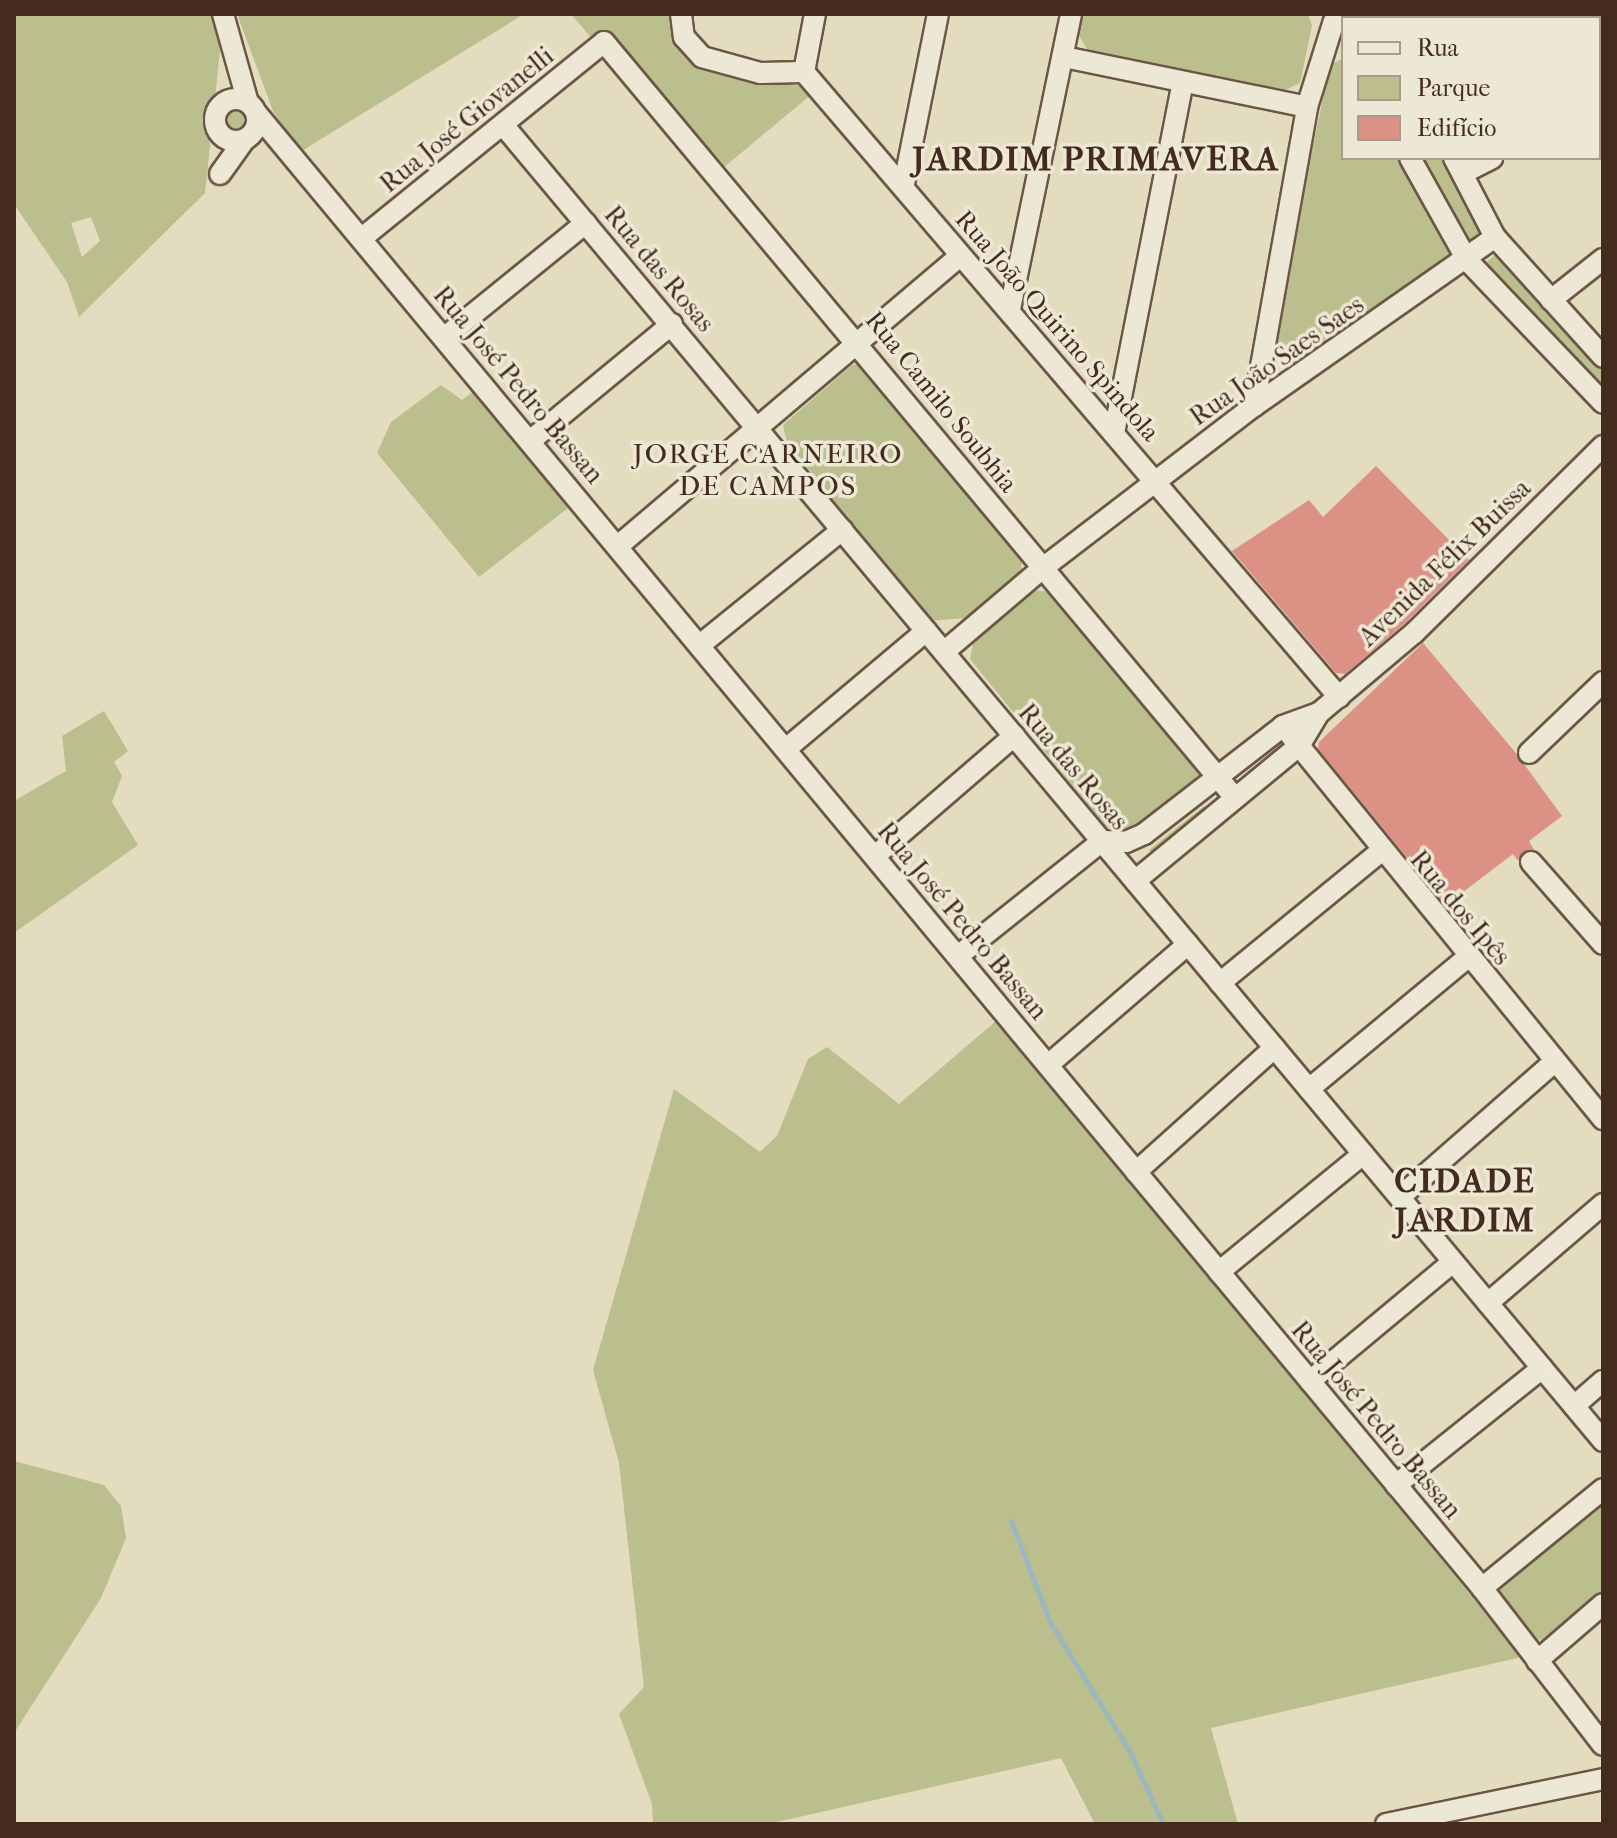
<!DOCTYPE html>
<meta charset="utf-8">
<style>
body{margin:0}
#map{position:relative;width:1617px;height:1838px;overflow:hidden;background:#e3dcbf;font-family:"IM FELL French Canon",serif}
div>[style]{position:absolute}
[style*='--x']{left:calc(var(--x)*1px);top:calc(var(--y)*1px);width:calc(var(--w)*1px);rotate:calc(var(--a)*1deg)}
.green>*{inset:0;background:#bbbe8d}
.round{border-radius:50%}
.stream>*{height:5px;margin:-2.5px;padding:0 2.5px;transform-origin:2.5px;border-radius:2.5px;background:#9cb8be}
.building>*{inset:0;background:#db9285}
.roads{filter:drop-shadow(2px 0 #6c5746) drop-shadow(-2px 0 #6c5746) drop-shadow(0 2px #6c5746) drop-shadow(0 -2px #6c5746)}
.minor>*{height:20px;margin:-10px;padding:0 10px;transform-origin:10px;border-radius:10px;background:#ede8d5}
.minor>.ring{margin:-10px;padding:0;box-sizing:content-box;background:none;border:20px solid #ede8d5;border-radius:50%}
span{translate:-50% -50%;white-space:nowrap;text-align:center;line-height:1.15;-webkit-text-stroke:7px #ede8d5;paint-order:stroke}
.street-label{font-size:26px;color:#442b1e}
.neighbourhood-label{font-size:28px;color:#442b1e;letter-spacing:2px}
.district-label{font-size:34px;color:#442b1e;font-weight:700;letter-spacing:2px}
.frame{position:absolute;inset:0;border:16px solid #442b1e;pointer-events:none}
.legend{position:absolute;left:1341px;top:16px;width:260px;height:144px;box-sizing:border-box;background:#ede8d5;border:2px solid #a99c8c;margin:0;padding:10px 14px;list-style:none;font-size:24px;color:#442b1e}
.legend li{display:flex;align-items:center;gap:16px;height:40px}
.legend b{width:40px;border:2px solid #a99c8c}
</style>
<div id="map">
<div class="green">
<div style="clip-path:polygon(evenodd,14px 14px,214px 14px,220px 51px,205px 193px,79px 317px,67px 282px,14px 204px,14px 14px,91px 217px,100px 241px,82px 257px,71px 223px,91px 217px)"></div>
<div style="clip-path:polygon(237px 14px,524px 14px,300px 152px,273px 111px)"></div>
<div style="clip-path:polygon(571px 14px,676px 14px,680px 39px,759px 79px,806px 87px,812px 94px,723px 168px,611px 37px,593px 40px)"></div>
<div style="clip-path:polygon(1081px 14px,1308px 14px,1312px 26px,1300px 83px,1283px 91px,1087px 49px,1078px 34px)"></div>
<div style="clip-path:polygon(1342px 59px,1343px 158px,1400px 158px,1453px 256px,1301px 366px,1288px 364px,1272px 343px,1330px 65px)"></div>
<div class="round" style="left:222px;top:107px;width:28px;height:28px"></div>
<div style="clip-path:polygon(1418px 158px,1444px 158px,1482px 227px,1480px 238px,1464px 240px)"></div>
<div style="clip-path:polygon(1498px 253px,1603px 366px,1603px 392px,1485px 271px,1485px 263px)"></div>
<div style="clip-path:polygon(863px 362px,1023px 553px,1021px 572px,966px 618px,929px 621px,787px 442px,783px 425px,852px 365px)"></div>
<div style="clip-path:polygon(441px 385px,462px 400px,475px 390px,572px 505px,479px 577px,377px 453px,391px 422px)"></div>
<div style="clip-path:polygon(1032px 590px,1052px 592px,1204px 778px,1205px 791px,1125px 834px,1106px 827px,970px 659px,974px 638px)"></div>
<div style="clip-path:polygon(104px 711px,128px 751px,114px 762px,122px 776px,112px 802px,138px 845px,14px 933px,14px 801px,66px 771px,62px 736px)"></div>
<div style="clip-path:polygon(1204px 806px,1208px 810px,1155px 855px,1149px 850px)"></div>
<div style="clip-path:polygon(996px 1021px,1522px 1657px,1211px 1728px,1238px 1824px,1095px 1824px,1061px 1758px,768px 1824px,653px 1824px,652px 1804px,619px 1714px,644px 1687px,619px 1463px,593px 1370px,674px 1089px,760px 1152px,777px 1136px,808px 1059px,827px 1047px,899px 1104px)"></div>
<div style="clip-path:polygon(14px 1461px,104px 1485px,121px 1506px,126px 1538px,101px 1598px,14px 1733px)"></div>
<div style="clip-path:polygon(1603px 1495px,1603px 1591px,1545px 1640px,1532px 1639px,1495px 1595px,1494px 1585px)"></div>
</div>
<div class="stream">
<div style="--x:1011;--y:1521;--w:108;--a:68.9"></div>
<div style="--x:1050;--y:1622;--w:153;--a:58.4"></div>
<div style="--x:1130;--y:1752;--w:79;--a:65.4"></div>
</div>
<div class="building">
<div style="clip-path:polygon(1376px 466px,1469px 560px,1405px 623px,1345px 674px,1336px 673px,1232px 551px,1309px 500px,1323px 517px)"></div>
<div style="clip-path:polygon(1423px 643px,1516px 753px,1562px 816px,1529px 841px,1534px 850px,1523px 852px,1518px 861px,1513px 854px,1446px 905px,1318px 749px,1319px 742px)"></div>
</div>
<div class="roads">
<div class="minor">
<div style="--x:223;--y:14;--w:92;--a:74.3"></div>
<div style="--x:681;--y:14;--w:23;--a:83"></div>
<div style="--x:684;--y:37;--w:27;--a:48"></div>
<div style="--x:702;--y:57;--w:60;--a:15.4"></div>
<div style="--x:760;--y:73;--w:44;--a:-1.3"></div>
<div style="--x:804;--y:72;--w:823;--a:49.44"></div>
<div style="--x:1384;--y:14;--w:4;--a:63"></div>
<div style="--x:1599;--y:28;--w:10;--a:66"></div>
<div style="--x:1064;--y:57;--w:248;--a:11.6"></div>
<div style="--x:804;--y:72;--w:59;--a:-79.3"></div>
<div class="ring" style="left:215px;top:99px;width:22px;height:22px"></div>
<div style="--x:1599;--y:106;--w:4;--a:-27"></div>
<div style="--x:257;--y:114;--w:1917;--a:50.27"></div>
<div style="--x:1482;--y:1588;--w:198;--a:52.4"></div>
<div style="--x:504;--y:126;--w:1714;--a:50.11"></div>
<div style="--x:1410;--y:158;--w:117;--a:60.8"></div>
<div style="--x:1467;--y:260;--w:197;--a:46.4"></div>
<div style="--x:1454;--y:158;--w:89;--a:62.6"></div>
<div style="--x:1495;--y:237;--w:161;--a:48"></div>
<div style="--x:1463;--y:173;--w:33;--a:-27"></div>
<div style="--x:220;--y:174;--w:43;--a:-54.5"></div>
<div style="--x:904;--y:184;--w:173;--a:-78.7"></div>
<div style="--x:362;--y:238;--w:311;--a:-39"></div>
<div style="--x:604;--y:42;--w:985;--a:50.15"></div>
<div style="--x:1551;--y:300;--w:66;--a:-38.3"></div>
<div style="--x:1010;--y:309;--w:301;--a:-78.3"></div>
<div style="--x:445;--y:337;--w:181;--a:-39"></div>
<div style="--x:1254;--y:406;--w:304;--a:-79.9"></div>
<div style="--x:1307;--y:107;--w:90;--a:-72.6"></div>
<div style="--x:1114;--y:433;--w:358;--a:-78.9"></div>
<div style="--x:530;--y:441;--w:184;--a:-39.5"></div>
<div style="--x:618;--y:546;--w:447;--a:-40.3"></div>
<div style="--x:700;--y:645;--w:183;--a:-39"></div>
<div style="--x:944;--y:652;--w:131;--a:-40.4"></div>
<div style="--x:1044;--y:567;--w:265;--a:-37.5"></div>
<div style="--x:1254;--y:406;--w:294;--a:-35"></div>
<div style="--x:1283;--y:726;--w:507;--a:50.85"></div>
<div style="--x:786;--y:749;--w:183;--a:-40.1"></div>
<div style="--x:1529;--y:753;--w:103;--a:-43.8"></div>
<div style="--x:875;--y:856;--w:184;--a:-40.8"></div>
<div style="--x:1531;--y:862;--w:109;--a:48.7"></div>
<div style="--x:1135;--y:881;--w:212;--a:-39.5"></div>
<div style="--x:1299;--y:746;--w:39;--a:-59"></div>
<div style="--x:1319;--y:713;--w:124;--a:-40.1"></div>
<div style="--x:1414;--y:633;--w:266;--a:-44.7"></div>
<div style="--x:958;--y:956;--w:184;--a:-38.6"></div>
<div style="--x:1102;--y:841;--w:24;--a:2"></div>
<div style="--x:1126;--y:842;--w:20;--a:-24"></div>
<div style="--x:1144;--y:834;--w:176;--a:-37.8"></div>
<div style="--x:1283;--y:726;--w:38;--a:-20"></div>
<div style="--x:1220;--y:983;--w:207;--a:-39.3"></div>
<div style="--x:1048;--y:1065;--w:185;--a:-40.8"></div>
<div style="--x:1309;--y:1089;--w:205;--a:-39.7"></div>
<div style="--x:1136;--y:1172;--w:186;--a:-41.9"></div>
<div style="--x:1400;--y:1197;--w:205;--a:-41.2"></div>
<div style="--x:1219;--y:1272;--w:186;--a:-39.3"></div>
<div style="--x:1488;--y:1303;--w:152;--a:-40.7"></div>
<div style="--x:1310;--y:1381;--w:186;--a:-39.8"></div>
<div style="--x:1574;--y:1406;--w:38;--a:-41"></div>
<div style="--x:1396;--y:1485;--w:187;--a:-38.7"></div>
<div style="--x:1482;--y:1588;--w:156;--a:-39.3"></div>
<div style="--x:1537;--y:1661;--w:87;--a:-40.8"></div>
<div style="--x:1386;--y:1824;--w:222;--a:-11.7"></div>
</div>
</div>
<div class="street-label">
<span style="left:467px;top:120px;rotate:-39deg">Rua José Giovanelli</span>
<span style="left:659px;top:269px;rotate:50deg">Rua das Rosas</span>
<span style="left:1057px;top:326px;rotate:49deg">Rua João Quirino Spindola</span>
<span style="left:1277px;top:361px;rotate:-35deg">Rua João Saes Saes</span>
<span style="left:518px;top:385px;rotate:50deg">Rua José Pedro Bassan</span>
<span style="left:941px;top:402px;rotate:51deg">Rua Camilo Soubhia</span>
<span style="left:1445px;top:563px;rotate:-44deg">Avenida Félix Buissa</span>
<span style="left:1073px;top:767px;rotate:50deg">Rua das Rosas</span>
<span style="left:1460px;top:908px;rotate:50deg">Rua dos Ipês</span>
<span style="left:962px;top:921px;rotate:50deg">Rua José Pedro Bassan</span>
<span style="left:1376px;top:1420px;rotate:50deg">Rua José Pedro Bassan</span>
</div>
<div class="neighbourhood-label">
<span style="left:768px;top:470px">JORGE CARNEIRO<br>DE CAMPOS</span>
</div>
<div class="district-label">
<span style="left:1096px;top:160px">JARDIM PRIMAVERA</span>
<span style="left:1465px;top:1201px">CIDADE<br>JARDIM</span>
</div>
<div class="frame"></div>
<ul class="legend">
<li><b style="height:10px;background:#ede8d5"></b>Rua</li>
<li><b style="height:22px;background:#bbbe8d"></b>Parque</li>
<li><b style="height:22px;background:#db9285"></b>Edifício</li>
</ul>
</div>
